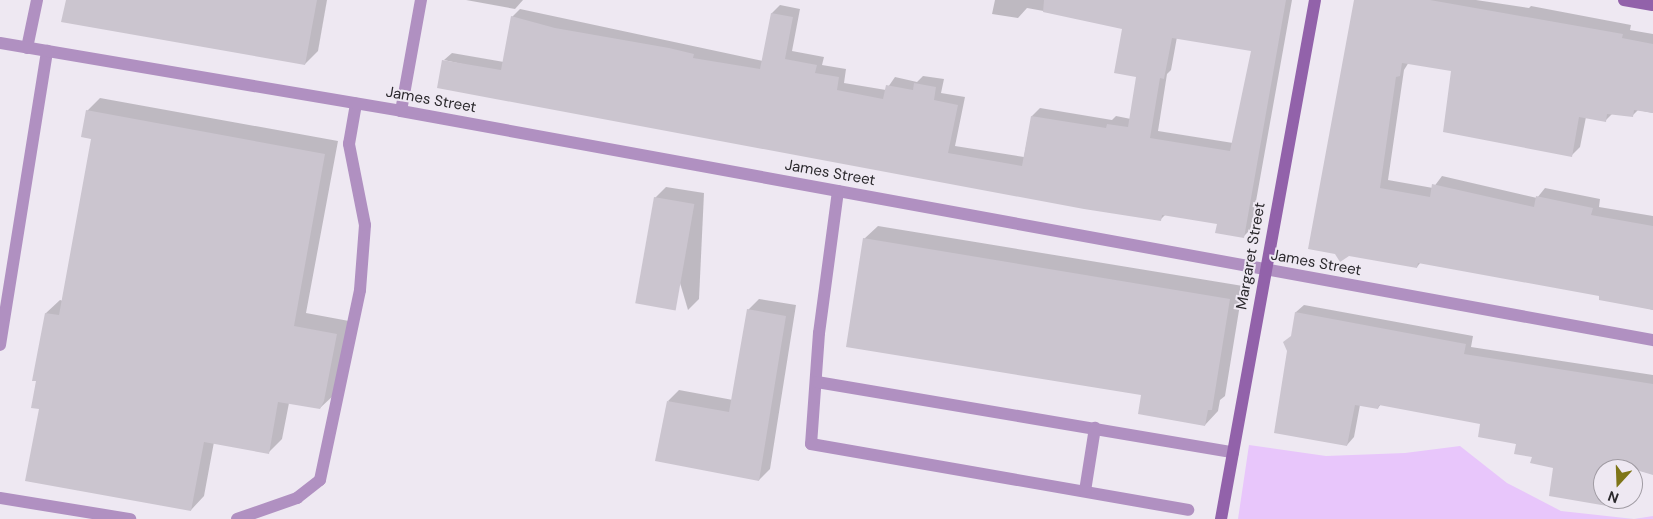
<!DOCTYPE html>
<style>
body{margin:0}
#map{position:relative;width:1653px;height:519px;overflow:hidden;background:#eee8f2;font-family:"DM Sans",sans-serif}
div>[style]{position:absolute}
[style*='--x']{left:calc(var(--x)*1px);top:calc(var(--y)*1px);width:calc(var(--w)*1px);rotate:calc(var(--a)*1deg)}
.green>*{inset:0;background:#e8c6fb}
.shadow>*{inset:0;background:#0003}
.building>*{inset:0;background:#cbc5cf;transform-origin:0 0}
.lane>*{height:12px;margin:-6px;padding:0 6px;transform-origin:6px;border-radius:6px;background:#b090c1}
.street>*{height:12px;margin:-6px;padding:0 6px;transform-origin:6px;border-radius:6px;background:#b090c1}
.secondary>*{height:12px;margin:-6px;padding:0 6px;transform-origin:6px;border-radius:6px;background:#9262aa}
span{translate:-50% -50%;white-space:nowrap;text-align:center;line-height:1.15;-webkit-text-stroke:4px #eee8f2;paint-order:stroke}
.street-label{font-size:15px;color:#2a282c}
.north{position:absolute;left:1593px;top:459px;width:50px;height:50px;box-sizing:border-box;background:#eee8f2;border:1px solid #a09ba3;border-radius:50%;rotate:200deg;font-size:14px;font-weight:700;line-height:20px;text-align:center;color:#2a282c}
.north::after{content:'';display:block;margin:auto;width:18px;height:22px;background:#7e7518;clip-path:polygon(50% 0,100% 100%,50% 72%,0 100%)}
</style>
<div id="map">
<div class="green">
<div style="clip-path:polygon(1249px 445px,1326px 456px,1405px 453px,1460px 446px,1507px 483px,1561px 511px,1634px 519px,1653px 516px,1653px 519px,1238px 519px)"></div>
</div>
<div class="shadow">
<div style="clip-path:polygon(67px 0,327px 0,318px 51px,305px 64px)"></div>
<div style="clip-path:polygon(466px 0,523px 0,515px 9px)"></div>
<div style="clip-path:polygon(evenodd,995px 0,1292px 0,1251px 229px,1243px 237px,1219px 223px,1166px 214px,1160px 220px,444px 60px,452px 53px,504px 62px,512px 17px,520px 9px,763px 61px,772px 13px,780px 5px,800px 9px,792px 51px,824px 57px,822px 65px,846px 69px,844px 83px,886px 90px,895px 77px,917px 82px,923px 76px,944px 79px,941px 93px,965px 97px,955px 146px,1024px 157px,1032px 116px,1040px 108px,1112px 120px,1116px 116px,1131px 119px,1138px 76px,1123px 28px,1115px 24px,1027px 8px,1018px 18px,992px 14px,995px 0,1177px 37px,1252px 50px,1233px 143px,1158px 131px,1167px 74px,1171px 70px,1177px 37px)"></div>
<div style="clip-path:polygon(1355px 0,1476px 0,1529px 8px,1531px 6px,1631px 25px,1630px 30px,1653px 34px,1653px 113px,1638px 110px,1633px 115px,1613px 113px,1605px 121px,1586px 117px,1580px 147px,1572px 155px,1452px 70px,1409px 62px,1404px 70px,1388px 180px,1433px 188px,1442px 176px,1537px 198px,1545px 188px,1600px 199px,1599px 207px,1653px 216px,1653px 310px,1601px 295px,1421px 262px,1417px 267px,1349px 255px)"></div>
<div style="clip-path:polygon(100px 98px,338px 141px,306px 313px,349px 321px,334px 395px,320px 408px,289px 403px,282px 439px,269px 452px,214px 442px,204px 496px,191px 510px,40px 408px,46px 313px,60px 300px,63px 301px,93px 138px,87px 111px)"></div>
<div style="clip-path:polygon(666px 187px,704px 193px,699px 299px,688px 310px,655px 198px)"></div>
<div style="clip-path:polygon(878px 226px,1243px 286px,1225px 396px,1220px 400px,1218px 411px,1205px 425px,1142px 394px,864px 239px)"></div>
<div style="clip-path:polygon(759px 299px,796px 305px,770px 469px,759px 480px,668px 401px,679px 390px,733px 400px,748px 310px)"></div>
<div style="clip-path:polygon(1304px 305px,1473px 336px,1471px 347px,1653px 375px,1653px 474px,1633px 469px,1603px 469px,1603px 499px,1626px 499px,1618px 506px,1550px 495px,1555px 467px,1481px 423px,1381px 404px,1378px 408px,1360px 405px,1354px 437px,1347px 445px,1292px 335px,1296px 312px)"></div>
</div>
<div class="building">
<div style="clip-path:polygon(66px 0,317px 0,305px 65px,61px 22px)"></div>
<div style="clip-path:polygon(evenodd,1044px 0,1286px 0,1244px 238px,1215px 233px,1217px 224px,1162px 215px,1161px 221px,1084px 209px,437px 88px,442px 60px,501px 70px,511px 16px,555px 28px,669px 48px,694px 54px,693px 58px,760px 69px,771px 13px,793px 17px,785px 59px,817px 65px,815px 73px,839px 77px,837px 90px,883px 99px,886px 85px,913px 90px,914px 83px,936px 87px,934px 100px,958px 105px,948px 153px,1022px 166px,1031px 116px,1106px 128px,1107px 124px,1128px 127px,1136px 77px,1114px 73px,1122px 29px,1043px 12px,1044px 0,1172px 38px,1251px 51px,1230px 151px,1150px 138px,1160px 78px,1164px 79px,1172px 38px)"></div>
<div style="clip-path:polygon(1354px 0,1430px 0,1623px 34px,1622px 38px,1653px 44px,1653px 113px,1634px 110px,1633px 117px,1607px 114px,1606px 122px,1579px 117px,1572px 157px,1443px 132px,1451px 71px,1402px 63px,1400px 76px,1396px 77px,1380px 188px,1430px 197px,1432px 184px,1534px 207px,1536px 196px,1593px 208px,1591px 215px,1653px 226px,1653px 310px,1599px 300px,1599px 296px,1418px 263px,1417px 268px,1349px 256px,1340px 262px,1335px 254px,1308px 249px)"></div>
<div style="clip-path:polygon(86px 110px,325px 154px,294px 326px,337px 334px,324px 401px,320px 409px,278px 402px,269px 454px,204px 442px,191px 511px,25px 481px,39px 409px,31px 408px,36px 381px,32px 381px,45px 313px,59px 315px,91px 139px,81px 137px)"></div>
<div style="left:654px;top:197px;width:41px;height:108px;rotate:10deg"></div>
<div style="clip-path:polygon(863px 238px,1230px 299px,1212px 410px,1208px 410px,1205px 426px,1138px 414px,1141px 395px,846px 347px)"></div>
<div style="clip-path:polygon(747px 309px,786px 316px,759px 481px,655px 461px,667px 401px,729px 412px)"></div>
<div style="clip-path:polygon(1295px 312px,1466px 344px,1464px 354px,1653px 384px,1653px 475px,1633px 469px,1603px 469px,1603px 499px,1620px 499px,1619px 508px,1549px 496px,1553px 468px,1530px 463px,1532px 457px,1514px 454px,1516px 444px,1478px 437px,1480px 424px,1379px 405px,1378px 409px,1355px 405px,1347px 446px,1274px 433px,1287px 351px,1283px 342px,1291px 336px)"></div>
</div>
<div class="lane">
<div style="--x:27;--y:48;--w:49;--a:-78.2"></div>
<div style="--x:838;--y:191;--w:143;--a:97.6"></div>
<div style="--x:819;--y:333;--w:111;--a:94.1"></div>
<div style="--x:811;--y:444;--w:383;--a:9.9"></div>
<div style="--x:0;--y:345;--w:298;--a:-80.9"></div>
<div style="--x:817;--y:382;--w:422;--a:9.6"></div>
<div style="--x:1085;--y:491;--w:64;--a:-81"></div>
<div style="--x:0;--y:498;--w:132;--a:9.2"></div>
<div style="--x:237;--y:519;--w:64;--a:-19.3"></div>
<div style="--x:297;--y:498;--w:29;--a:-38"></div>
<div style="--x:320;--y:480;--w:194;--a:-78.1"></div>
<div style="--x:360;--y:290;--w:65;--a:-85.6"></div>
<div style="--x:365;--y:225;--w:83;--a:-101.2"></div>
<div style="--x:349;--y:144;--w:41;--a:-80.1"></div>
</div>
<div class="street">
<div style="--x:0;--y:43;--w:407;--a:9.6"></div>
<div style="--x:401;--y:111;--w:1273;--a:10.37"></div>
<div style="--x:401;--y:111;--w:113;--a:-79.8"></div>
</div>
<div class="secondary">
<div style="--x:1624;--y:0;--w:29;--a:10"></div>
<div style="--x:1221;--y:519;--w:527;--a:-79.73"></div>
</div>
<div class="street-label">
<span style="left:431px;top:100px;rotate:10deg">James Street</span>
<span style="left:830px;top:173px;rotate:10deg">James Street</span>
<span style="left:1251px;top:256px;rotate:-80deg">Margaret Street</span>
<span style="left:1316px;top:263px;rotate:10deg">James Street</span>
</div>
<div class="north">N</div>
</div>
